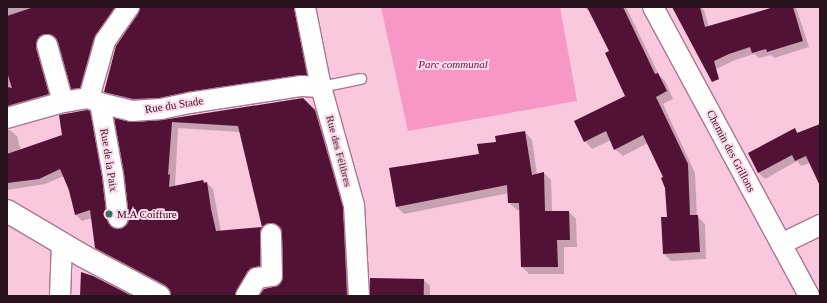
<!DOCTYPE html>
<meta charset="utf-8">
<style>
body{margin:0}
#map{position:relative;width:827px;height:303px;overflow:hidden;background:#f9c8df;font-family:"Times New Roman",serif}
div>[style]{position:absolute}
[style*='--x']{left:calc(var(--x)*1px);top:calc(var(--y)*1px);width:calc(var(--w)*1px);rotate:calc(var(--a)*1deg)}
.green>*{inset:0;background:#f697c6}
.shadow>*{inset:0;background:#0003}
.building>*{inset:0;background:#511236;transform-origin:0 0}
.roads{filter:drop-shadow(1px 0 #ad7590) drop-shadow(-1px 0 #ad7590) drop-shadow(0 1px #ad7590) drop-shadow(0 -1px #ad7590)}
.lane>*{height:10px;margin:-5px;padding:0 5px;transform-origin:5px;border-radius:5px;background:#fff}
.street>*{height:20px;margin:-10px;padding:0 10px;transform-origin:10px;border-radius:10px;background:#fff}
.secondary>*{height:22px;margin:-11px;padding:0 11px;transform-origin:11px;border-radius:11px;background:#fff}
.dots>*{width:11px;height:11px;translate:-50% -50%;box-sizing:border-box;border:2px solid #ffd9ea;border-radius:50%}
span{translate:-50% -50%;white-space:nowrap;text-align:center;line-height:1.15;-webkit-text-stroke:4px #ffd9ea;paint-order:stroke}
.park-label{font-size:11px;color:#611442;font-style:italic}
.street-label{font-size:11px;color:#28131e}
.poi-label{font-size:11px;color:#28131e}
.left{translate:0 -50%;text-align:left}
.frame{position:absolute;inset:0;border:8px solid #28131e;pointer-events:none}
</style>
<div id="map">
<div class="green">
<div style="clip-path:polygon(381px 7px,560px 7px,577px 101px,408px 131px)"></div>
</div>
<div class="shadow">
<div style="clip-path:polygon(7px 7px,125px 7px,86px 94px,79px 95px,72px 89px,57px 40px,50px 40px,54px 100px,7px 116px)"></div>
<div style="clip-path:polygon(141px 7px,297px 7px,312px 81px,140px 105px,111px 98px,105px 92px,116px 46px)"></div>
<div style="clip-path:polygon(585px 7px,626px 7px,659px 75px,665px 81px,673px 99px,663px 104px,695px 173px,697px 216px,705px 224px,706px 259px,671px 261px,664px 254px,668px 218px,664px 177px,648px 143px,623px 156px,615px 149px,611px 140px,592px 149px,585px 141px,627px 96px,610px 52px,590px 13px)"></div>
<div style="clip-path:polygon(687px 7px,701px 7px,704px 10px,709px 27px,777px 7px,796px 7px,809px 47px,774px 58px,771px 55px,759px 58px,754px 54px,735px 60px,710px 72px)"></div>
<div style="clip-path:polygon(303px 99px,321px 117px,348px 214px,354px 296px,261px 296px,280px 286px,285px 276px,282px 230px,278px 228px,270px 232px,263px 226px,240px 132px,178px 128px,175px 187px,203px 181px,207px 183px,213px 189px,221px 232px,262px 228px,268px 234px,266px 272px,244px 296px,172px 296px,171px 290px,103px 254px,96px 248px,92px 218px,82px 221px,76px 215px,64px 176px,45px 184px,7px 190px,7px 130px,10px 130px,17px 136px,21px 151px,63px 136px,89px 112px,96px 118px,107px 184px,113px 227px,115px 230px,119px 230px,130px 223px,132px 123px,162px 121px)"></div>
<div style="clip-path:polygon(820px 125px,820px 167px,810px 163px,801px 166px,797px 161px,765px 179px,759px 173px,749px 154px,795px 129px,799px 134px)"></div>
<div style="clip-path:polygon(525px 132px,532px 140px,537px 174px,544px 173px,551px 180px,552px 212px,569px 212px,576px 219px,577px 247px,564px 247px,564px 274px,529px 274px,522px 267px,521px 210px,517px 210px,509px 203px,509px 193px,404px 214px,397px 207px,497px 142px)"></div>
<div style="clip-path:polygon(370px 279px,424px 280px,430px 286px,430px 296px,370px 296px)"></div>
</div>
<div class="building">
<div style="clip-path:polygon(34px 7px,115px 7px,94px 38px,80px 88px,71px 89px,58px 42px,50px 34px,44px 34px,39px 37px,36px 48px,49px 94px,7px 106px,7px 87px,12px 88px,7px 72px,7px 16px)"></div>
<div style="clip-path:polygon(140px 7px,294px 7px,307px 75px,187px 92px,159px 98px,133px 99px,104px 92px,116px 46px,138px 14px)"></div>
<div style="clip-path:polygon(587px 7px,623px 7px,655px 74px,658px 73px,667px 91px,656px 97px,688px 164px,690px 215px,698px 215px,700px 252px,663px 254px,661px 217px,667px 217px,665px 188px,661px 178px,663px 177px,643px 135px,614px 150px,606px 131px,584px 142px,574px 121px,625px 96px,605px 53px,609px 51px)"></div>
<div style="clip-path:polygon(672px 7px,700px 7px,705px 27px,774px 7px,793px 7px,803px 41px,767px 52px,766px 49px,752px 53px,750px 47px,729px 54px,714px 61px,719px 79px,712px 82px)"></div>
<div style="clip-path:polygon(303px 98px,315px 110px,343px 207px,347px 296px,259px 296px,264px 289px,278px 286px,282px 281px,282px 234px,281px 228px,276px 224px,270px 223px,262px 227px,238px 126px,172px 122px,168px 175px,170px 174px,169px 187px,203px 180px,204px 183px,207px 182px,211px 209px,216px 231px,262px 227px,260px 234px,260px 266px,251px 268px,247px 272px,235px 296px,171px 296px,170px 290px,165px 285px,95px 248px,90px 210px,75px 215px,69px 190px,60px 169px,39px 179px,7px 183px,7px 154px,62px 135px,59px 115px,87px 110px,90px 111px,102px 177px,107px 220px,113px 228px,120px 229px,128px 223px,129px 217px,124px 173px,114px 118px,133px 122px,162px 120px)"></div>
<div style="clip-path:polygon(820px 124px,820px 186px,806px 156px,795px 161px,792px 155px,758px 173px,748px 153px,795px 128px,797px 133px)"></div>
<div style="clip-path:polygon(525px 131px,532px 175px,544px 172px,545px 211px,569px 211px,570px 240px,557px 240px,558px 267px,521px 267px,519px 203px,508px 203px,507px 185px,396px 207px,389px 168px,479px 154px,477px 144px,496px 142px,495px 136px)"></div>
<div style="clip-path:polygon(81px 272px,93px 276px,132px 296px,80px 296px)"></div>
<div style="left:370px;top:278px;width:54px;height:18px;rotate:1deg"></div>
</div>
<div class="roads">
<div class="lane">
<div style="--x:321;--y:87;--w:41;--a:-11.3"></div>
</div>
<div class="street">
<div style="--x:305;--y:7;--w:82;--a:78.7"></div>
<div style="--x:321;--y:87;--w:123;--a:74.4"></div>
<div style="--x:354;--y:205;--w:91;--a:86.9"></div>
<div style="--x:653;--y:7;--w:328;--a:61.6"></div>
<div style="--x:47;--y:45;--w:59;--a:74.3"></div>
<div style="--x:89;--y:98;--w:59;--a:-74.3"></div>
<div style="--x:105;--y:41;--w:42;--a:-54.8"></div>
<div style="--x:100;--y:103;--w:73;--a:79.8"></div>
<div style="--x:113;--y:175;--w:43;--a:83.4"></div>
<div style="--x:7;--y:118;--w:58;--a:-15.9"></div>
<div style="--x:63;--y:102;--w:26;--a:-9"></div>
<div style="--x:89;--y:98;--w:12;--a:24"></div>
<div style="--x:100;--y:103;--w:33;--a:14"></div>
<div style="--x:132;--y:111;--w:29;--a:-4"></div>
<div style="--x:161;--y:109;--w:29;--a:-12"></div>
<div style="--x:189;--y:103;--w:114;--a:-8.6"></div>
<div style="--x:302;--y:86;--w:19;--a:3"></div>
<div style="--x:781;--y:244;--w:43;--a:-26"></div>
<div style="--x:60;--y:296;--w:52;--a:-87.8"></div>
<div style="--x:246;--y:296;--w:21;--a:-59"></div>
<div style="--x:257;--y:278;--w:15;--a:-8"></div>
<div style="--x:272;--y:276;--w:42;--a:-91.4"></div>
</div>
<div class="secondary">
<div style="--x:7;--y:211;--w:88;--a:30.6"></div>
<div style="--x:83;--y:256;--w:86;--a:27.8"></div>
</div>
</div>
<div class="dots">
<div style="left:109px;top:214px;background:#36735f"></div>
</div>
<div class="park-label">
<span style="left:453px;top:64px">Parc communal</span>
</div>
<div class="street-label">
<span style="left:174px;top:105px;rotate:-9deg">Rue du Stade</span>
<span style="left:339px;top:151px;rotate:75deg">Rue des Félibres</span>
<span style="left:731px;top:151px;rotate:62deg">Chemin des Grillons</span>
<span style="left:109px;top:160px;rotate:81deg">Rue de la Paix</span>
</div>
<div class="poi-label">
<span class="left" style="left:117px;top:214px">M.A Coiffure</span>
</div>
<div class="frame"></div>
</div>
